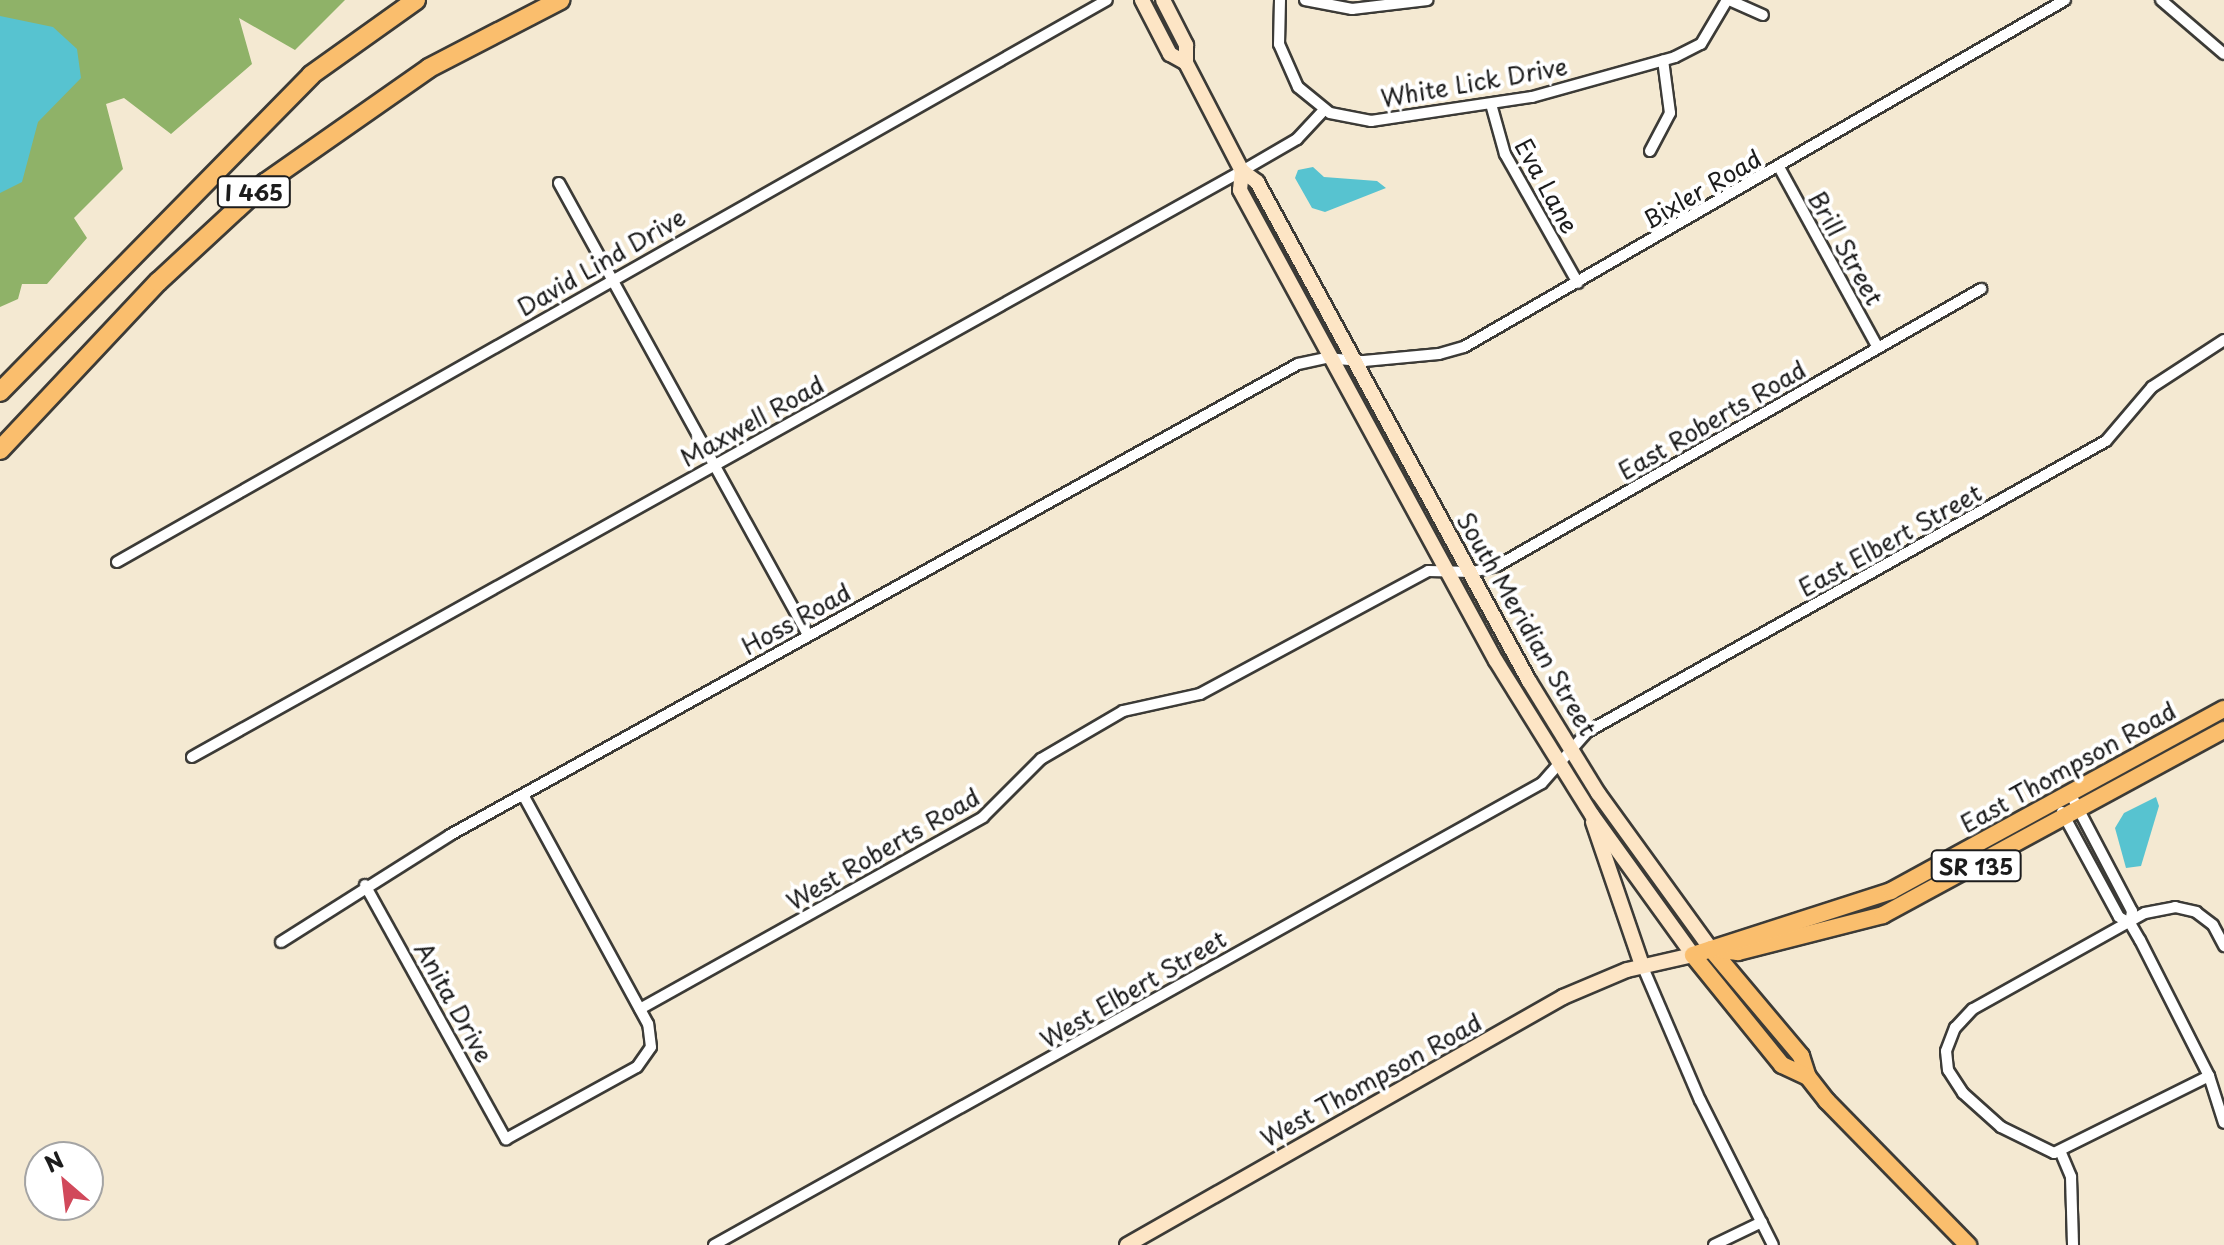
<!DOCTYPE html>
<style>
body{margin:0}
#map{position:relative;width:2224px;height:1245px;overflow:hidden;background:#f4e9d2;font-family:"Playpen Sans",sans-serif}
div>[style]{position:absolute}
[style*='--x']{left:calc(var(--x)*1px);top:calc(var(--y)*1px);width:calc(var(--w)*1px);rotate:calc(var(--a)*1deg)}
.forest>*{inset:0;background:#8fb268}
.water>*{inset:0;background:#57c3d0}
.roads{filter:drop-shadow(2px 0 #3c3b37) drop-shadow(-2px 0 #3c3b37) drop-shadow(0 2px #3c3b37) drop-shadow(0 -2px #3c3b37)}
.street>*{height:10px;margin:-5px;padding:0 5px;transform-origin:5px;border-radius:5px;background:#fff}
.secondary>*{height:14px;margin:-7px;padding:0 7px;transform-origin:7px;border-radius:7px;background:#fde5c5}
.primary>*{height:16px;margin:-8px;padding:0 8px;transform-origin:8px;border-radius:8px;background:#fabe6d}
.highway>*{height:18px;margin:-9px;padding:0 9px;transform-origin:9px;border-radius:9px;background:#fabe6d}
span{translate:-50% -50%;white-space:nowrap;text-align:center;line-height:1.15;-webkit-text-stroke:8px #fff;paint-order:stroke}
.shield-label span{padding:2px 6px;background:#fff;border:2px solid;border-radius:6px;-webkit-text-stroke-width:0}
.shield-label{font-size:22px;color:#1c1c1c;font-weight:700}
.street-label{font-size:24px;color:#1c1c1c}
.north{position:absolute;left:24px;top:1141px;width:80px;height:80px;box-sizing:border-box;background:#fff;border:2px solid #a4a4a4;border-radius:50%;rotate:332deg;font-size:22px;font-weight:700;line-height:32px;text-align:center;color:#1c1c1c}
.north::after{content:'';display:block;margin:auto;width:28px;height:36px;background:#d1495b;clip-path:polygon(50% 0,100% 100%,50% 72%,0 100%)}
</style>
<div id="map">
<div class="forest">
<div style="clip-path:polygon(0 0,345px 0,295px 50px,239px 18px,252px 64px,171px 134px,124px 98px,106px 104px,123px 169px,74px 218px,87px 238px,47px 284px,22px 284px,18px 299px,0 307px)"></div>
</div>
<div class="water">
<div style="clip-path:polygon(0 16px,53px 27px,77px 49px,81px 78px,38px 122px,22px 182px,0 193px)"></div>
<div style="clip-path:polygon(1313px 167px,1324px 177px,1377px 181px,1386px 188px,1325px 212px,1312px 208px,1295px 178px,1298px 170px)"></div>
<div style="clip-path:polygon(2156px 797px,2159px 806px,2141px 866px,2126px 868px,2115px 828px,2124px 813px)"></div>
</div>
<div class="roads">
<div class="street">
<div style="--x:1280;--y:0;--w:44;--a:91.3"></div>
<div style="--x:1279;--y:44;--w:47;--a:66.2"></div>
<div style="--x:1298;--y:87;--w:41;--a:39.1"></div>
<div style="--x:1330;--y:113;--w:42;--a:11"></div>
<div style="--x:1371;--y:121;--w:163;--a:-8.5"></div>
<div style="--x:1532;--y:97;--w:148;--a:-15.6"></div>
<div style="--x:1675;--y:57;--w:29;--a:-27"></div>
<div style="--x:1701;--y:44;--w:51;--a:-59.4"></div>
<div style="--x:1305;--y:0;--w:48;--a:10.8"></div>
<div style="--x:1352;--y:9;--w:76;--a:-6.8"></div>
<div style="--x:1729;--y:0;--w:37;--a:24"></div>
<div style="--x:2161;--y:0;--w:83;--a:40.6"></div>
<div style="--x:1491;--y:104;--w:52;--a:74.4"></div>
<div style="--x:1505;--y:154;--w:148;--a:60.5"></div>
<div style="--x:1650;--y:151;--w:43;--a:-62.2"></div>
<div style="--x:1670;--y:113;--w:53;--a:-97.5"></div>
<div style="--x:1779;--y:167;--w:206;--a:61.3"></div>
<div style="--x:559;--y:183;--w:516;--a:61.15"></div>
<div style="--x:117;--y:562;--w:1138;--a:-29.58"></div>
<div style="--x:192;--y:757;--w:1202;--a:-29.17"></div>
<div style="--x:1242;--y:171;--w:64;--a:-30.2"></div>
<div style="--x:1297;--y:139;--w:40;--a:-47"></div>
<div style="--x:2070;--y:793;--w:133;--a:62.3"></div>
<div style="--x:2132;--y:911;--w:12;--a:99"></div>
<div style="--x:2062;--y:812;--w:119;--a:61.5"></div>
<div style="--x:2119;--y:917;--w:13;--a:29"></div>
<div style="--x:2130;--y:923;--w:20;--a:60"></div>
<div style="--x:2140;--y:940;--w:153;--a:63.1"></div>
<div style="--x:2209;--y:1076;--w:49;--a:72.3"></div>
<div style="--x:365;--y:885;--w:291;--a:61"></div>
<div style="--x:506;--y:1139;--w:149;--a:-28.8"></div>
<div style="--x:637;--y:1067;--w:24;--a:-55"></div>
<div style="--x:651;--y:1047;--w:23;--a:-97"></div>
<div style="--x:648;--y:1024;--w:261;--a:-118.6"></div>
<div style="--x:281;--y:942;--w:200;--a:-32.3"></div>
<div style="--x:450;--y:835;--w:970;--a:-29.05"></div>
<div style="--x:1298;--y:364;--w:29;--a:-12"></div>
<div style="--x:1326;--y:358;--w:38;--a:5"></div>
<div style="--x:1364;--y:361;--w:75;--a:-5.3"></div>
<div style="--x:1439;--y:354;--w:26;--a:-16"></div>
<div style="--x:1464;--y:347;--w:694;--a:-30"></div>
<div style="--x:1642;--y:965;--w:147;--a:66.8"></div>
<div style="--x:1700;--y:1100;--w:162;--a:63.3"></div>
<div style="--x:640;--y:1009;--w:393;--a:-29.2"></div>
<div style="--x:983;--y:817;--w:82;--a:-45"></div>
<div style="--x:1041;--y:759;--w:95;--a:-30.3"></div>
<div style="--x:1123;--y:711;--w:79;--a:-12.4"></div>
<div style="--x:1200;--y:694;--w:259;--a:-28.3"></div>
<div style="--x:1428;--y:571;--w:45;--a:1.3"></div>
<div style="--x:1473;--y:572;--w:25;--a:-14"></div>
<div style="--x:1497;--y:566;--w:558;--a:-29.78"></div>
<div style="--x:2209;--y:1076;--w:173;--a:153.6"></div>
<div style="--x:2054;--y:1153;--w:59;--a:-153.9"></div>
<div style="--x:2001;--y:1127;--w:51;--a:-138.2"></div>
<div style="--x:1963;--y:1093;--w:27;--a:-123"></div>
<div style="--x:1948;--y:1070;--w:19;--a:-96"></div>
<div style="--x:1946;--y:1051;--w:25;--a:-69"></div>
<div style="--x:1955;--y:1028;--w:26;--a:-47"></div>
<div style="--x:1973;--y:1009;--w:197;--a:-29.2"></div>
<div style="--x:2145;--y:913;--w:31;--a:-11"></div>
<div style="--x:2175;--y:907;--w:22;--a:13"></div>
<div style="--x:2196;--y:912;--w:21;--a:37"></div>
<div style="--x:2213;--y:925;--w:24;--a:62"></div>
<div style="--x:2061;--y:1153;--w:26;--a:67"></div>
<div style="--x:2071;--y:1177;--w:68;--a:88.3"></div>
<div style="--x:714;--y:1245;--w:948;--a:-29.16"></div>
<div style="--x:1542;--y:783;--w:68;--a:-48.6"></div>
<div style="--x:1587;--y:732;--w:595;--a:-29.28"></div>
<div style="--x:2106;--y:441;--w:71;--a:-49.6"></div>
<div style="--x:2152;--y:387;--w:86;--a:-33.1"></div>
<div style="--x:1714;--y:1245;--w:53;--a:-25.6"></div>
</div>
<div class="secondary">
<div style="--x:1142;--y:0;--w:61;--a:62.6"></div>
<div style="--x:1170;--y:54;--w:18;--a:29"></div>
<div style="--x:1163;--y:0;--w:51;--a:62.9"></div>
<div style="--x:1186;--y:45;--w:18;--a:90"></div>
<div style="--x:1186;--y:63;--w:122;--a:62.6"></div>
<div style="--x:1242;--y:171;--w:19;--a:36"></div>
<div style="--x:1257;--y:182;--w:568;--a:61.41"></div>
<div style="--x:1529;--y:681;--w:132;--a:58.4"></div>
<div style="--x:1598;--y:793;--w:193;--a:54.1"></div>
<div style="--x:1593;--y:822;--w:151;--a:71.1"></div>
<div style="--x:1127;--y:1245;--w:502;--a:-29.63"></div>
<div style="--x:1563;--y:997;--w:69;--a:-22.9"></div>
<div style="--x:1627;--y:970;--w:68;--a:-12.8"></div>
<div style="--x:1693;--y:955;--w:173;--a:-125.8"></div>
<div style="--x:1592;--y:815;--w:181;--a:-121.9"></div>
<div style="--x:1496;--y:661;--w:536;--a:-118.53"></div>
<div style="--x:1240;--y:190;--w:19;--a:-84"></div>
</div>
<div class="primary">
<div style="--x:1711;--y:949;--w:140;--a:49.9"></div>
<div style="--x:1801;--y:1056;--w:22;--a:72"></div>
<div style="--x:1808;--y:1077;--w:31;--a:52"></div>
<div style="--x:1827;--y:1101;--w:202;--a:45.6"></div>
<div style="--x:1712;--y:949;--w:26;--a:7"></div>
<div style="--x:1738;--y:952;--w:150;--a:-14.3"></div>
<div style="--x:1883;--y:915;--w:388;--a:-28.5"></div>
<div style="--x:1808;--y:1077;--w:29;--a:-155"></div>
<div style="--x:1782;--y:1065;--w:141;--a:-129"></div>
<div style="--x:1693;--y:955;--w:208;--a:-17.9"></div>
<div style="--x:1891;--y:891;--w:379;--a:-28.7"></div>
</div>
<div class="highway">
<div style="--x:0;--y:392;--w:444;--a:-45.5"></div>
<div style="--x:311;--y:75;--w:129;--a:-35.5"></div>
<div style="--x:0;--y:450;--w:231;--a:-46.8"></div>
<div style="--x:158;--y:282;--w:146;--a:-42.8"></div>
<div style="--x:265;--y:183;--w:200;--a:-35"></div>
<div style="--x:429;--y:68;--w:148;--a:-27.4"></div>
</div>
</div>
<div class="shield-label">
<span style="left:254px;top:192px">I 465</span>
<span style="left:1976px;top:866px">SR 135</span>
</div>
<div class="street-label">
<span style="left:1474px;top:82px;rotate:-10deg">White Lick Drive</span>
<span style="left:1547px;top:186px;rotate:61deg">Eva Lane</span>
<span style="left:1702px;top:189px;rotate:-30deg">Bixler Road</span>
<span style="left:1846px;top:248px;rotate:61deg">Brill Street</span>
<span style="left:601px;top:262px;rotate:-30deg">David Lind Drive</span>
<span style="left:1712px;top:420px;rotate:-30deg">East Roberts Road</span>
<span style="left:752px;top:421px;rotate:-29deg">Maxwell Road</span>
<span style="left:1890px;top:540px;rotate:-29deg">East Elbert Street</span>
<span style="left:796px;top:619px;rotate:-29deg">Hoss Road</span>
<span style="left:1527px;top:624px;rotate:60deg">South Meridian Street</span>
<span style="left:2068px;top:767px;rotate:-29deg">East Thompson Road</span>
<span style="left:883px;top:849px;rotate:-30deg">West Roberts Road</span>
<span style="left:1133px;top:989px;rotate:-30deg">West Elbert Street</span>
<span style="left:454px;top:1002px;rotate:61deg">Anita Drive</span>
<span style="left:1371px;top:1080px;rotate:-29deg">West Thompson Road</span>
</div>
<div class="north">N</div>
</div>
